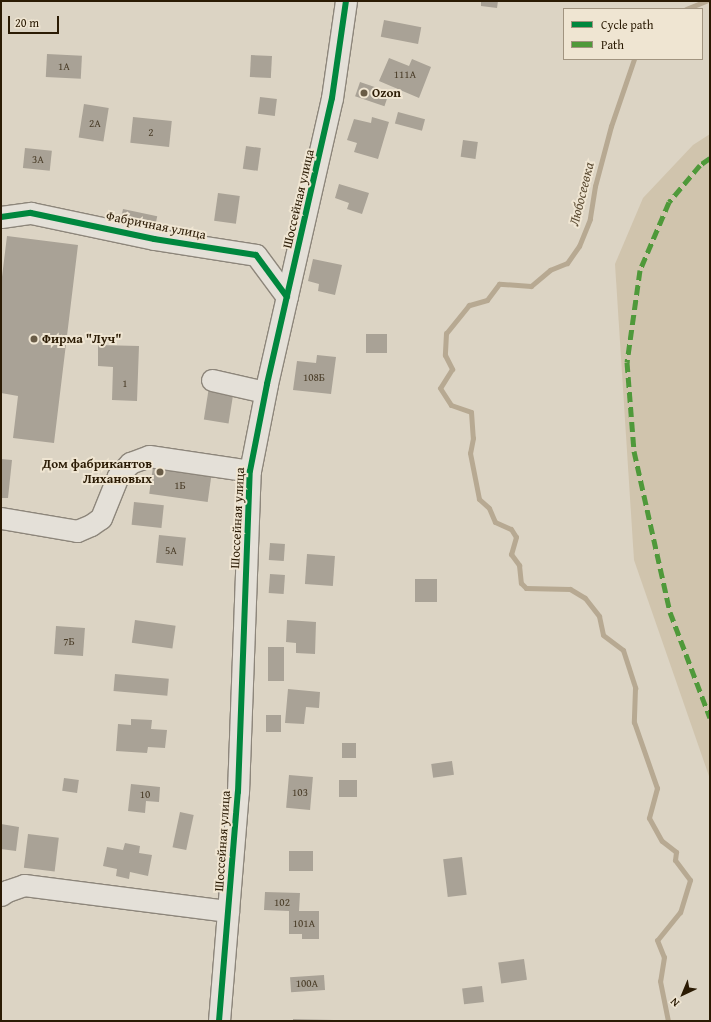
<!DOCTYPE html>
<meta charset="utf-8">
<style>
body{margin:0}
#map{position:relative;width:711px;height:1022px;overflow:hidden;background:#dcd4c4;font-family:"Gentium Book Plus",serif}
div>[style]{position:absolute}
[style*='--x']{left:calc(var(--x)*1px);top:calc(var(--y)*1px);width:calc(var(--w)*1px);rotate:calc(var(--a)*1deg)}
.green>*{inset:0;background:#d0c4ad}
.stream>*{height:5px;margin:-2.5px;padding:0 2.5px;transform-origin:2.5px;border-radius:2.5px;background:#b7a992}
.building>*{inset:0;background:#a9a296;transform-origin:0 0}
.roads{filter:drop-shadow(1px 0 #8d867b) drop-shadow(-1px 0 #8d867b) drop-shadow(0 1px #8d867b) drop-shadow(0 -1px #8d867b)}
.minor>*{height:21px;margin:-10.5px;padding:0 10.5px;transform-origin:10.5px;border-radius:10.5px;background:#e4e0d8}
.quiet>*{height:5px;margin-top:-2.5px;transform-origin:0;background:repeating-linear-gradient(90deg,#4f993a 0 10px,transparent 0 15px)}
.cycleway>*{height:6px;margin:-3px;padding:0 3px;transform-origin:3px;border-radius:3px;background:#00873e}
.dots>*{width:11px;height:11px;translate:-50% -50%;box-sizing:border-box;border:2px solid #efe5d2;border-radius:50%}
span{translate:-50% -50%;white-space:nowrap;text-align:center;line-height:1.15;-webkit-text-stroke:4px #efe5d2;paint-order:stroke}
.number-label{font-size:11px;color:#4a3d28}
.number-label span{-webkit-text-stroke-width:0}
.poi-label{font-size:13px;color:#2b1b04;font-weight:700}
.left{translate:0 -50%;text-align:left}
.right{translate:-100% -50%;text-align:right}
.street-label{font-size:13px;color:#2b1b04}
.water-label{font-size:14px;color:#5d4d34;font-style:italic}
.frame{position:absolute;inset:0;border:2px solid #2b1b04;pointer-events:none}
.legend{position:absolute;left:563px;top:8px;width:140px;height:52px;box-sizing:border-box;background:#efe5d2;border:1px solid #a19480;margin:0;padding:5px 7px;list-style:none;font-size:12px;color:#2b1b04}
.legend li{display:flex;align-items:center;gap:8px;height:20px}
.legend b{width:20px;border:1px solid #a19480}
.north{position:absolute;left:663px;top:974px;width:40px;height:40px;-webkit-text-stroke:3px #efe5d2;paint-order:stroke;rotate:224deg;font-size:11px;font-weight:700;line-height:16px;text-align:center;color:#2b1b04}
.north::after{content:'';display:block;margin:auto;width:14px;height:18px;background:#2b1b04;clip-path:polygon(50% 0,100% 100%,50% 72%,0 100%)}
.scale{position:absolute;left:8px;top:16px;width:51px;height:18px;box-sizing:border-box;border:2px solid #2b1b04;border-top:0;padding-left:5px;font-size:12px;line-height:14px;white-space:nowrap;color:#2b1b04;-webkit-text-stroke:3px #efe5d2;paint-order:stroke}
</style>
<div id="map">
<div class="green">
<div style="clip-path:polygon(710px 134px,710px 779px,634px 560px,615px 264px,643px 198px,693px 145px)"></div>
</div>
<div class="stream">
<div style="--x:686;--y:9;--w:22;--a:-22"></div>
<div style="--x:634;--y:59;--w:71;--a:108.9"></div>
<div style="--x:611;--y:126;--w:62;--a:104.9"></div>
<div style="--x:595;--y:186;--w:33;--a:99"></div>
<div style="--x:590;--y:219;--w:29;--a:112"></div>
<div style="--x:579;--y:246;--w:21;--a:125"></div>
<div style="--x:567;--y:263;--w:18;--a:158"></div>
<div style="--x:550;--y:270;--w:25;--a:140"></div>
<div style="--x:531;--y:286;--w:32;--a:-176"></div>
<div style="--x:499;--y:284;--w:20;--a:127"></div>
<div style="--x:487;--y:300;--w:19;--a:164"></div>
<div style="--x:469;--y:305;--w:36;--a:129"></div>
<div style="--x:446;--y:333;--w:22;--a:93"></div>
<div style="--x:445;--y:355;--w:16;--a:63"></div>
<div style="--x:452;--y:369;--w:22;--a:122"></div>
<div style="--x:440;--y:388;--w:20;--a:57"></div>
<div style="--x:451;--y:405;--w:21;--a:19"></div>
<div style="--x:471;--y:412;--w:26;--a:86"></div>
<div style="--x:473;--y:438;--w:15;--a:101"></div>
<div style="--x:470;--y:453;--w:47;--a:78.9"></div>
<div style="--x:479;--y:499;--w:13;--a:42"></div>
<div style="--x:489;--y:508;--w:15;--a:67"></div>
<div style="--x:495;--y:522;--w:17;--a:24"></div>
<div style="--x:511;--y:529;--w:9;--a:58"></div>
<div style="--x:516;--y:537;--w:18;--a:106"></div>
<div style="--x:511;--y:554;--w:14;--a:54"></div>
<div style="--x:519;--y:565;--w:18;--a:84"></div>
<div style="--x:521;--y:583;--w:7;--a:45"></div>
<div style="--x:526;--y:588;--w:44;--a:1.3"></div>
<div style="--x:570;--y:589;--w:17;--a:31"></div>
<div style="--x:585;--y:598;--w:23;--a:52"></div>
<div style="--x:599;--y:616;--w:19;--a:78"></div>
<div style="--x:603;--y:635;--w:25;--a:37"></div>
<div style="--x:623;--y:650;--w:40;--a:72"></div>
<div style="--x:635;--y:688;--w:34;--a:92"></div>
<div style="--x:634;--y:722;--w:70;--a:70.8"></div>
<div style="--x:657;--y:788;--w:31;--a:105"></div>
<div style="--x:649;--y:818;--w:26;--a:61"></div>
<div style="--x:662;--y:841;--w:18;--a:38"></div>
<div style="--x:676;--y:852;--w:8;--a:97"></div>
<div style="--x:675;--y:860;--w:25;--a:53"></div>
<div style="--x:690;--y:880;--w:34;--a:107"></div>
<div style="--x:680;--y:912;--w:36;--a:129"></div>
<div style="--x:657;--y:940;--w:18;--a:68"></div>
<div style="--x:664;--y:957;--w:24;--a:99"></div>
<div style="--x:660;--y:981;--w:41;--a:78.7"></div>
</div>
<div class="building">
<div style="clip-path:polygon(481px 1px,498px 1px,497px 8px,481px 6px)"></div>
<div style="left:384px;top:20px;width:38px;height:17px;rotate:11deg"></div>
<div style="left:47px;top:54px;width:35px;height:23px;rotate:3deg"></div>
<div style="left:251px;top:55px;width:21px;height:22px;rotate:3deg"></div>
<div style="clip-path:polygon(389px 58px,409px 66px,412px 59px,431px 67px,419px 98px,379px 81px)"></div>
<div style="left:360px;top:82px;width:31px;height:15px;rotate:19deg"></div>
<div style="left:260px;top:97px;width:17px;height:17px;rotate:7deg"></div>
<div style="left:84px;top:104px;width:25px;height:34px;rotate:9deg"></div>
<div style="left:398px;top:112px;width:28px;height:12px;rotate:15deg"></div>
<div style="left:133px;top:117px;width:39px;height:26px;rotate:6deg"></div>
<div style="clip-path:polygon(372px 117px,389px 122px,378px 159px,354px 152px,357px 143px,347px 140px,354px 119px,371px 123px)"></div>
<div style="left:463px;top:140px;width:15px;height:17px;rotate:8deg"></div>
<div style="left:246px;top:146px;width:15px;height:23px;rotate:8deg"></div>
<div style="left:25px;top:148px;width:27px;height:20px;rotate:6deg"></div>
<div style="clip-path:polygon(339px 184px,369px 193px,362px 214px,347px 209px,349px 203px,335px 198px)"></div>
<div style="left:218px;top:193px;width:22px;height:28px;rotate:8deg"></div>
<div style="left:123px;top:209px;width:35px;height:17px;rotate:12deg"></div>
<div style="clip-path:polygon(7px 236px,78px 245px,54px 443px,13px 438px,18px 396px,1px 393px,1px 285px)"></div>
<div style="clip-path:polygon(313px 259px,342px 265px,335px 295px,318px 291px,319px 284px,308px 281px)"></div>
<div style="left:366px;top:334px;width:21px;height:19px"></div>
<div style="clip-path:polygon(98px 345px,139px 346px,137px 401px,112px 400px,113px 367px,98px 366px)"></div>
<div style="clip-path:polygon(317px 355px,336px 357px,331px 394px,293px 390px,297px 361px,316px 363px)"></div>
<div style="left:209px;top:387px;width:25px;height:33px;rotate:9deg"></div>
<div style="clip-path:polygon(1px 459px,12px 460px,8px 498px,1px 498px)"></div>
<div style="left:153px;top:467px;width:59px;height:27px;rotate:8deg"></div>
<div style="left:134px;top:502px;width:30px;height:23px;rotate:6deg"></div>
<div style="left:159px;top:535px;width:27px;height:28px;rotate:6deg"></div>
<div style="left:270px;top:543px;width:15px;height:17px;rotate:4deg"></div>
<div style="left:307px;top:554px;width:28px;height:30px;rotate:4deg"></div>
<div style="left:270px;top:574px;width:15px;height:19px;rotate:4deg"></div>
<div style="left:437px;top:579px;width:23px;height:22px;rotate:90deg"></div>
<div style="left:135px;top:620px;width:41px;height:23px;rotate:8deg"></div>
<div style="clip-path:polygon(287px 620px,316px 622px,315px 654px,296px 653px,296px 643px,286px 642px)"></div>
<div style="left:56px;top:626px;width:29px;height:28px;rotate:4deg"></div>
<div style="left:268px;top:647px;width:16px;height:34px"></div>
<div style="left:115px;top:674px;width:54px;height:17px;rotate:5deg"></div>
<div style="clip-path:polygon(288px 689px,320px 692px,319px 708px,306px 707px,304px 724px,285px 723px)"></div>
<div style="left:266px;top:715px;width:15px;height:17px"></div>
<div style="clip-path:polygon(131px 719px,152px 720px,151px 729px,167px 730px,165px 748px,148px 747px,147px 753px,116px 751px,118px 724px,131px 725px)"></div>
<div style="left:342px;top:743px;width:14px;height:15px"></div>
<div style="left:452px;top:761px;width:14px;height:21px;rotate:82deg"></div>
<div style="left:289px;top:775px;width:24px;height:33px;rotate:5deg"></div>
<div style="left:64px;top:778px;width:15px;height:13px;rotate:8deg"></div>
<div style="left:357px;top:780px;width:17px;height:18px;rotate:90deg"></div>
<div style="clip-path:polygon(131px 784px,160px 787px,159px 802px,146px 801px,145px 813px,128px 811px)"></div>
<div style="left:180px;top:812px;width:14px;height:36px;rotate:12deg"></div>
<div style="clip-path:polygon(1px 824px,19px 827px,16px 851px,1px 849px)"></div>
<div style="left:28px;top:834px;width:31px;height:34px;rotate:7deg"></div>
<div style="clip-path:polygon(125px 843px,140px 846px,139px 853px,152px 855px,148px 876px,130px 872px,129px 879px,116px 876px,117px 869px,103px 866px,107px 847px,123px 850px)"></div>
<div style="left:289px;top:851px;width:24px;height:20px"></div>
<div style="left:462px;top:857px;width:38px;height:19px;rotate:83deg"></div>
<div style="clip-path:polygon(265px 892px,300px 893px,299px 911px,319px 911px,319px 939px,302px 939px,302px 934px,289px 934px,289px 911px,264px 910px)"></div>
<div style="left:524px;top:959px;width:21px;height:26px;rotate:82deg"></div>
<div style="left:324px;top:975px;width:15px;height:34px;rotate:86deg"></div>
<div style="left:482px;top:986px;width:16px;height:20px;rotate:83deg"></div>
<div style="clip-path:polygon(293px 1019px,334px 1020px,334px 1021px,293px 1021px)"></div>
</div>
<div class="roads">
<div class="minor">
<div style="--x:1;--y:217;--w:30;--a:-8"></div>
<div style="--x:31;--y:213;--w:126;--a:11.9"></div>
<div style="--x:154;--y:239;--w:103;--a:8.9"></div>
<div style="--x:256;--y:255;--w:52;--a:53.6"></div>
<div style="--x:212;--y:380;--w:54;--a:12.8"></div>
<div style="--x:1;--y:518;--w:77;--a:9.7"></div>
<div style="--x:77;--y:531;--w:15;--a:-23"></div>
<div style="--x:91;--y:525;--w:12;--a:-35"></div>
<div style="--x:101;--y:518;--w:45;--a:-68"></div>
<div style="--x:118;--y:476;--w:18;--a:-47"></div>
<div style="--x:130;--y:463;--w:20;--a:-20"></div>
<div style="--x:149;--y:456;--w:102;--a:8.4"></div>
<div style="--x:1;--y:895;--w:7;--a:-34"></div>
<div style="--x:7;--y:891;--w:18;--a:-19"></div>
<div style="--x:24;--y:885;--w:206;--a:7.3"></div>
<div style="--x:219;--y:1021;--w:230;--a:-85.3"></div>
<div style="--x:238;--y:792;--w:321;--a:-87.9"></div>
<div style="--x:250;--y:471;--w:89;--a:-78.9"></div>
<div style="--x:267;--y:384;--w:293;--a:-77.2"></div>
<div style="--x:332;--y:98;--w:98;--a:-81.8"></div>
</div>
</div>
<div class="quiet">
<div style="--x:710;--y:158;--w:12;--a:145"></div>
<div style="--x:700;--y:165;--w:48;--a:130"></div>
<div style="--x:669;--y:202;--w:74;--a:113.1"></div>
<div style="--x:640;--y:270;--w:93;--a:98"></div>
<div style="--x:627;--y:362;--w:89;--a:85.5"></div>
<div style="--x:634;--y:451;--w:165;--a:77.4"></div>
<div style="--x:670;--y:612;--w:113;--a:69.3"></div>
</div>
<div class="cycleway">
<div style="--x:1;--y:217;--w:30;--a:-8"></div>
<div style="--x:31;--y:213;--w:126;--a:11.9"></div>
<div style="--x:154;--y:239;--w:103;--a:8.9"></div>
<div style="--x:256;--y:255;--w:52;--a:53.6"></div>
<div style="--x:219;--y:1021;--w:230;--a:-85.3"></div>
<div style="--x:238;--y:792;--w:321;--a:-87.9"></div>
<div style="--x:250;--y:471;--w:89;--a:-78.9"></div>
<div style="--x:267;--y:384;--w:293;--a:-77.2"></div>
<div style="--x:332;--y:98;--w:98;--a:-81.8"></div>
</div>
<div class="dots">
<div style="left:364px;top:93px;background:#695c47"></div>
<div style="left:34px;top:339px;background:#695c47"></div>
<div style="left:160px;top:472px;background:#695c47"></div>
</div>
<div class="number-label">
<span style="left:64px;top:66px">1А</span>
<span style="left:405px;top:74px">111А</span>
<span style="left:95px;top:123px">2А</span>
<span style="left:151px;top:132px">2</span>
<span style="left:38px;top:159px">3А</span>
<span style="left:314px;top:377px">108Б</span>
<span style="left:125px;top:383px">1</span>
<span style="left:180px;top:485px">1Б</span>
<span style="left:171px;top:550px">5А</span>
<span style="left:69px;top:641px">7Б</span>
<span style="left:300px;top:792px">103</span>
<span style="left:145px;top:794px">10</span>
<span style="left:282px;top:902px">102</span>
<span style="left:304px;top:923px">101А</span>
<span style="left:307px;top:983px">100А</span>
</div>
<div class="poi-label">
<span class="left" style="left:372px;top:93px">Ozon</span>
<span class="left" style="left:42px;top:339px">Фирма "Луч"</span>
<span class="right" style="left:152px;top:472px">Дом фабрикантов<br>Лихановых</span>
</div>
<div class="street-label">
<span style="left:299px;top:199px;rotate:-77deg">Шоссейная улица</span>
<span style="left:156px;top:226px;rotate:11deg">Фабричная улица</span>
<span style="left:238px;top:518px;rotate:-87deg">Шоссейная улица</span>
<span style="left:223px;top:841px;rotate:-86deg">Шоссейная улица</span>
</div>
<div class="water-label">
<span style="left:581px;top:194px;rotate:-76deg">Любосеевка</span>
</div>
<div class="frame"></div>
<ul class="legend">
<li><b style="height:5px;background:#00873e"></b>Cycle path</li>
<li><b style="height:5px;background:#4f993a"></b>Path</li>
</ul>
<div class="north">N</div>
<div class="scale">20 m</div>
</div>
